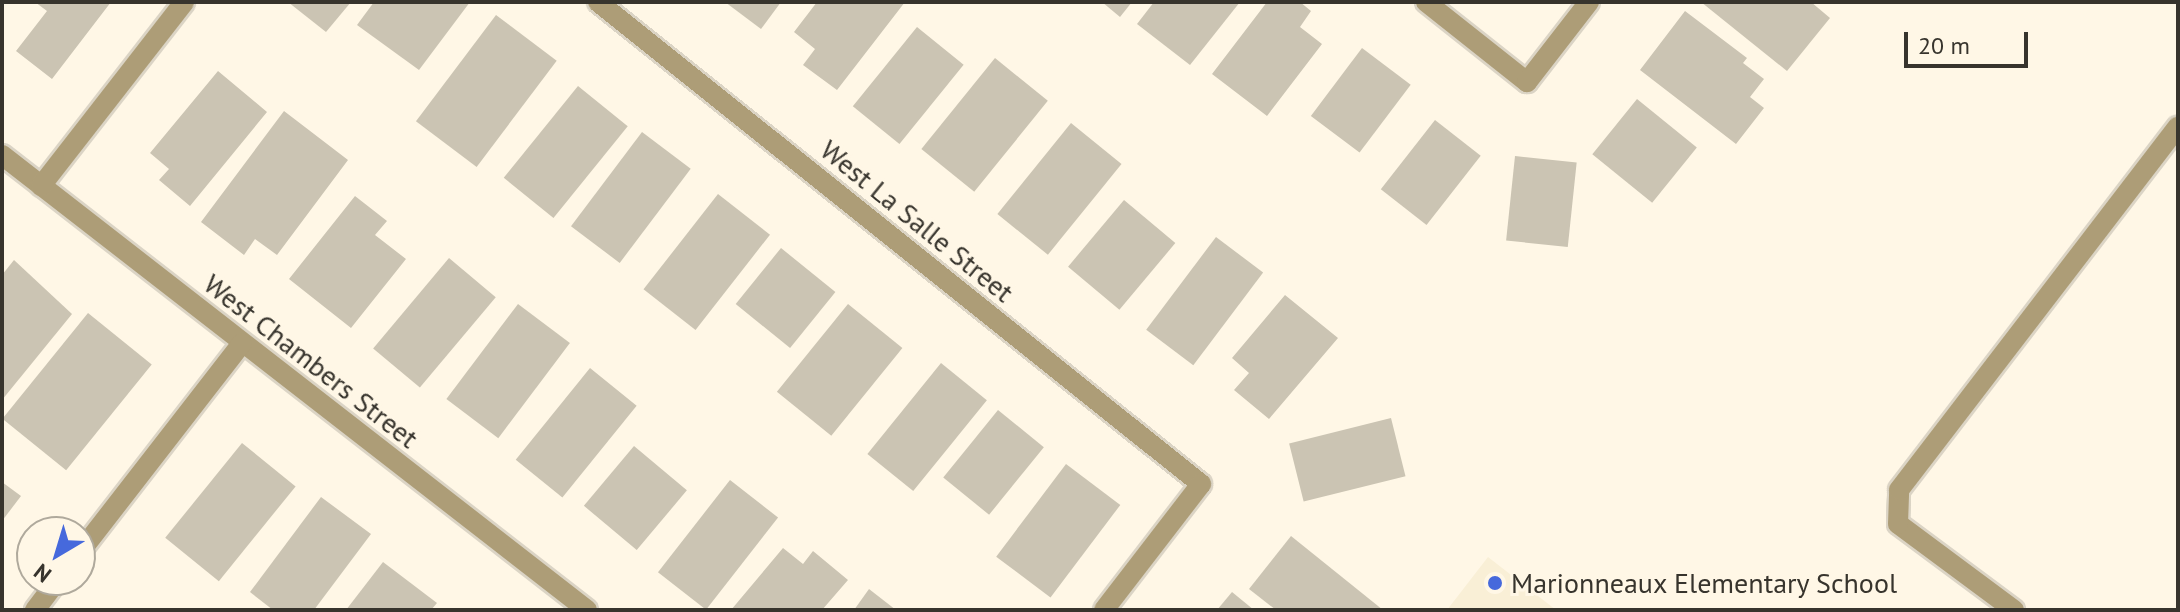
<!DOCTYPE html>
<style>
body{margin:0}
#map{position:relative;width:2180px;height:612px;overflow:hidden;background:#fff7e6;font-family:"PT Sans",sans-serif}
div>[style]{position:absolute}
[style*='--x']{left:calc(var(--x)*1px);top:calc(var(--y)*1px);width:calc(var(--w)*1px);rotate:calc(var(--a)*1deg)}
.built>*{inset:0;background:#f9efd6}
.building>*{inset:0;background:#cbc4b3;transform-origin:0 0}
.roads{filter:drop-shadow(2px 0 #dbd4c5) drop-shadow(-2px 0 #dbd4c5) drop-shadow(0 2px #dbd4c5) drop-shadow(0 -2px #dbd4c5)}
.street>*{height:20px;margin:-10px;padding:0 10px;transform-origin:10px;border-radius:10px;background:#ad9d77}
.dots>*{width:22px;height:22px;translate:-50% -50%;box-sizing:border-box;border:4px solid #fff7e6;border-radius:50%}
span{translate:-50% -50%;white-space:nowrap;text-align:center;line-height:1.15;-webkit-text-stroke:6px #fff7e6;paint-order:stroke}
.street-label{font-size:28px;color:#37342d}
.poi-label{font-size:28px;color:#37342d}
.left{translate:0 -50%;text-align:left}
.frame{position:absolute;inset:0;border:4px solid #37342d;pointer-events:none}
.north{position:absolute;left:16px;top:516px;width:80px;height:80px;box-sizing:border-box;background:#fff7e6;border:2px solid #afa99c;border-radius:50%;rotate:218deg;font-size:22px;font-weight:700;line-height:32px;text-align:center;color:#37342d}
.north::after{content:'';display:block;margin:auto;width:28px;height:36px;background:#4669dc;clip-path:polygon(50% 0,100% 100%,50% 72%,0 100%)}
.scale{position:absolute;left:1904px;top:32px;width:124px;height:36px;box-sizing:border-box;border:4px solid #37342d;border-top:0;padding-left:10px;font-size:24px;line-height:28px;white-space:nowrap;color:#37342d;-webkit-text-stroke:6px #fff7e6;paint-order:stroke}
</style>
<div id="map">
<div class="built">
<div style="clip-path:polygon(1488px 557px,1556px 610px,1447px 610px)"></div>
</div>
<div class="building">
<div style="clip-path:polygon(35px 2px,111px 2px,52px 79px,16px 51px,47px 11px)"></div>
<div style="clip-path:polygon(288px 2px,351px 2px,326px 32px)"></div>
<div style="clip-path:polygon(374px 2px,470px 2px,419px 70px,357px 25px)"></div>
<div style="clip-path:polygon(725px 2px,781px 2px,761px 29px)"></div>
<div style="clip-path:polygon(817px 2px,905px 2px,837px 90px,803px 65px,815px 49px,794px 32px)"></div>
<div style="clip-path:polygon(1102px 2px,1132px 2px,1120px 17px)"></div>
<div style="clip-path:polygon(1154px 2px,1240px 2px,1190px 65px,1137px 24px)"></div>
<div style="clip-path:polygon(1267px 2px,1300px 2px,1311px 11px,1300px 27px,1322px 44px,1267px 116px,1212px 74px)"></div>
<div style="clip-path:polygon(1701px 2px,1811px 2px,1830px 18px,1787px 71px)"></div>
<div style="clip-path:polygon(1685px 11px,1747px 58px,1743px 63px,1764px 79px,1750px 97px,1764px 108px,1736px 144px,1640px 70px)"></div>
<div style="left:496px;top:15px;width:76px;height:133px;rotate:37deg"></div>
<div style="left:917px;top:27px;width:60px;height:102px;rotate:39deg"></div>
<div style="left:1362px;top:48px;width:61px;height:85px;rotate:37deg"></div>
<div style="left:995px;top:58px;width:68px;height:117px;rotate:39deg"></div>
<div style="clip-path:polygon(218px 71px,267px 112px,190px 206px,159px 180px,169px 169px,150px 153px)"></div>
<div style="left:578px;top:86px;width:64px;height:118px;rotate:39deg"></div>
<div style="left:1637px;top:99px;width:77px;height:71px;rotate:39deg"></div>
<div style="clip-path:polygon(284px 111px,348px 160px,277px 255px,255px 239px,244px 255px,201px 222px)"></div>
<div style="left:1435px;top:120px;width:58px;height:88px;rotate:38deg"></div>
<div style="left:1071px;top:123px;width:65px;height:117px;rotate:39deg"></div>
<div style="left:642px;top:132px;width:61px;height:118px;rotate:37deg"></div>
<div style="left:1515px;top:156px;width:62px;height:85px;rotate:6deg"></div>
<div style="left:718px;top:194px;width:66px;height:121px;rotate:38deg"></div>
<div style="clip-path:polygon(355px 196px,387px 221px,375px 235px,406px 259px,351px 328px,289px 279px)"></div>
<div style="left:1124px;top:200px;width:67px;height:87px;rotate:40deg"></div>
<div style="left:1216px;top:237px;width:59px;height:116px;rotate:37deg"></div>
<div style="left:781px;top:248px;width:70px;height:72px;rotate:39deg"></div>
<div style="left:449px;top:258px;width:61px;height:118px;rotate:40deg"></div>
<div style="clip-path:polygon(14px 260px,72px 314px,2px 400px,2px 275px)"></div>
<div style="clip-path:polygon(1285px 295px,1338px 338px,1269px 419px,1234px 390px,1249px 373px,1232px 358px)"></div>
<div style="left:518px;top:304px;width:65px;height:119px;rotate:37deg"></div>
<div style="left:848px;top:304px;width:70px;height:113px;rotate:39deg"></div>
<div style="left:88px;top:313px;width:82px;height:136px;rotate:39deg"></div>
<div style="left:941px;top:363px;width:59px;height:117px;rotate:39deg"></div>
<div style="left:590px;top:368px;width:60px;height:118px;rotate:39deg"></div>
<div style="left:998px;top:410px;width:59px;height:87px;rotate:39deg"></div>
<div style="left:1391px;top:418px;width:60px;height:105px;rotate:76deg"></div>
<div style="left:242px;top:443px;width:69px;height:122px;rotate:39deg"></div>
<div style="left:634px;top:446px;width:69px;height:78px;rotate:40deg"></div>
<div style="left:1066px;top:464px;width:68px;height:116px;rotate:37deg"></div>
<div style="left:730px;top:480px;width:61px;height:117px;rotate:38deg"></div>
<div style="clip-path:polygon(2px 482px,21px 496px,2px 521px)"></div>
<div style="clip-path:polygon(321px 497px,371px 534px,314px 610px,273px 610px,250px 592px)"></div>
<div style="clip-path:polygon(1291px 536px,1383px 610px,1276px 610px,1249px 589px)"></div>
<div style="clip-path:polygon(783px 548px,803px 564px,813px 551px,848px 580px,822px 610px,731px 610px)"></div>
<div style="clip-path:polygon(383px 562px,437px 603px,431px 610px,346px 610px)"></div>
<div style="clip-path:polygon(869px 589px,896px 610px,854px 610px)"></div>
<div style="clip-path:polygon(1232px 592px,1254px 610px,1217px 610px)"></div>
</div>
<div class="roads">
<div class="street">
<div style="--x:598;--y:2;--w:772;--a:38.64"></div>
<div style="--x:1201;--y:484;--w:159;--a:127.6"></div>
<div style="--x:1426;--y:2;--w:129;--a:38.4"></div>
<div style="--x:1527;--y:82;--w:101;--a:-52.2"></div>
<div style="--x:2;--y:155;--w:741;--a:37.87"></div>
<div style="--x:41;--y:186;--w:233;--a:-52.1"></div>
<div style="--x:80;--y:552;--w:264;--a:-52.2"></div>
<div style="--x:35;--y:610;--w:38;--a:-53"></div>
<div style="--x:2014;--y:610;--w:144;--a:-143.4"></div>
<div style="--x:1898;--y:524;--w:34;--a:-88"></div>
<div style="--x:1899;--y:490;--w:458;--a:-52.5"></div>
</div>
</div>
<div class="dots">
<div style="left:1495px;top:583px;background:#4669dc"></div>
</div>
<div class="street-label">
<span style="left:917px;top:221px;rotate:39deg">West La Salle Street</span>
<span style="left:311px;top:361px;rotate:38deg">West Chambers Street</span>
</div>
<div class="poi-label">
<span class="left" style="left:1511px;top:583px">Marionneaux Elementary School</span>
</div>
<div class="frame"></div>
<div class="north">N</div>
<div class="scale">20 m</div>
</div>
